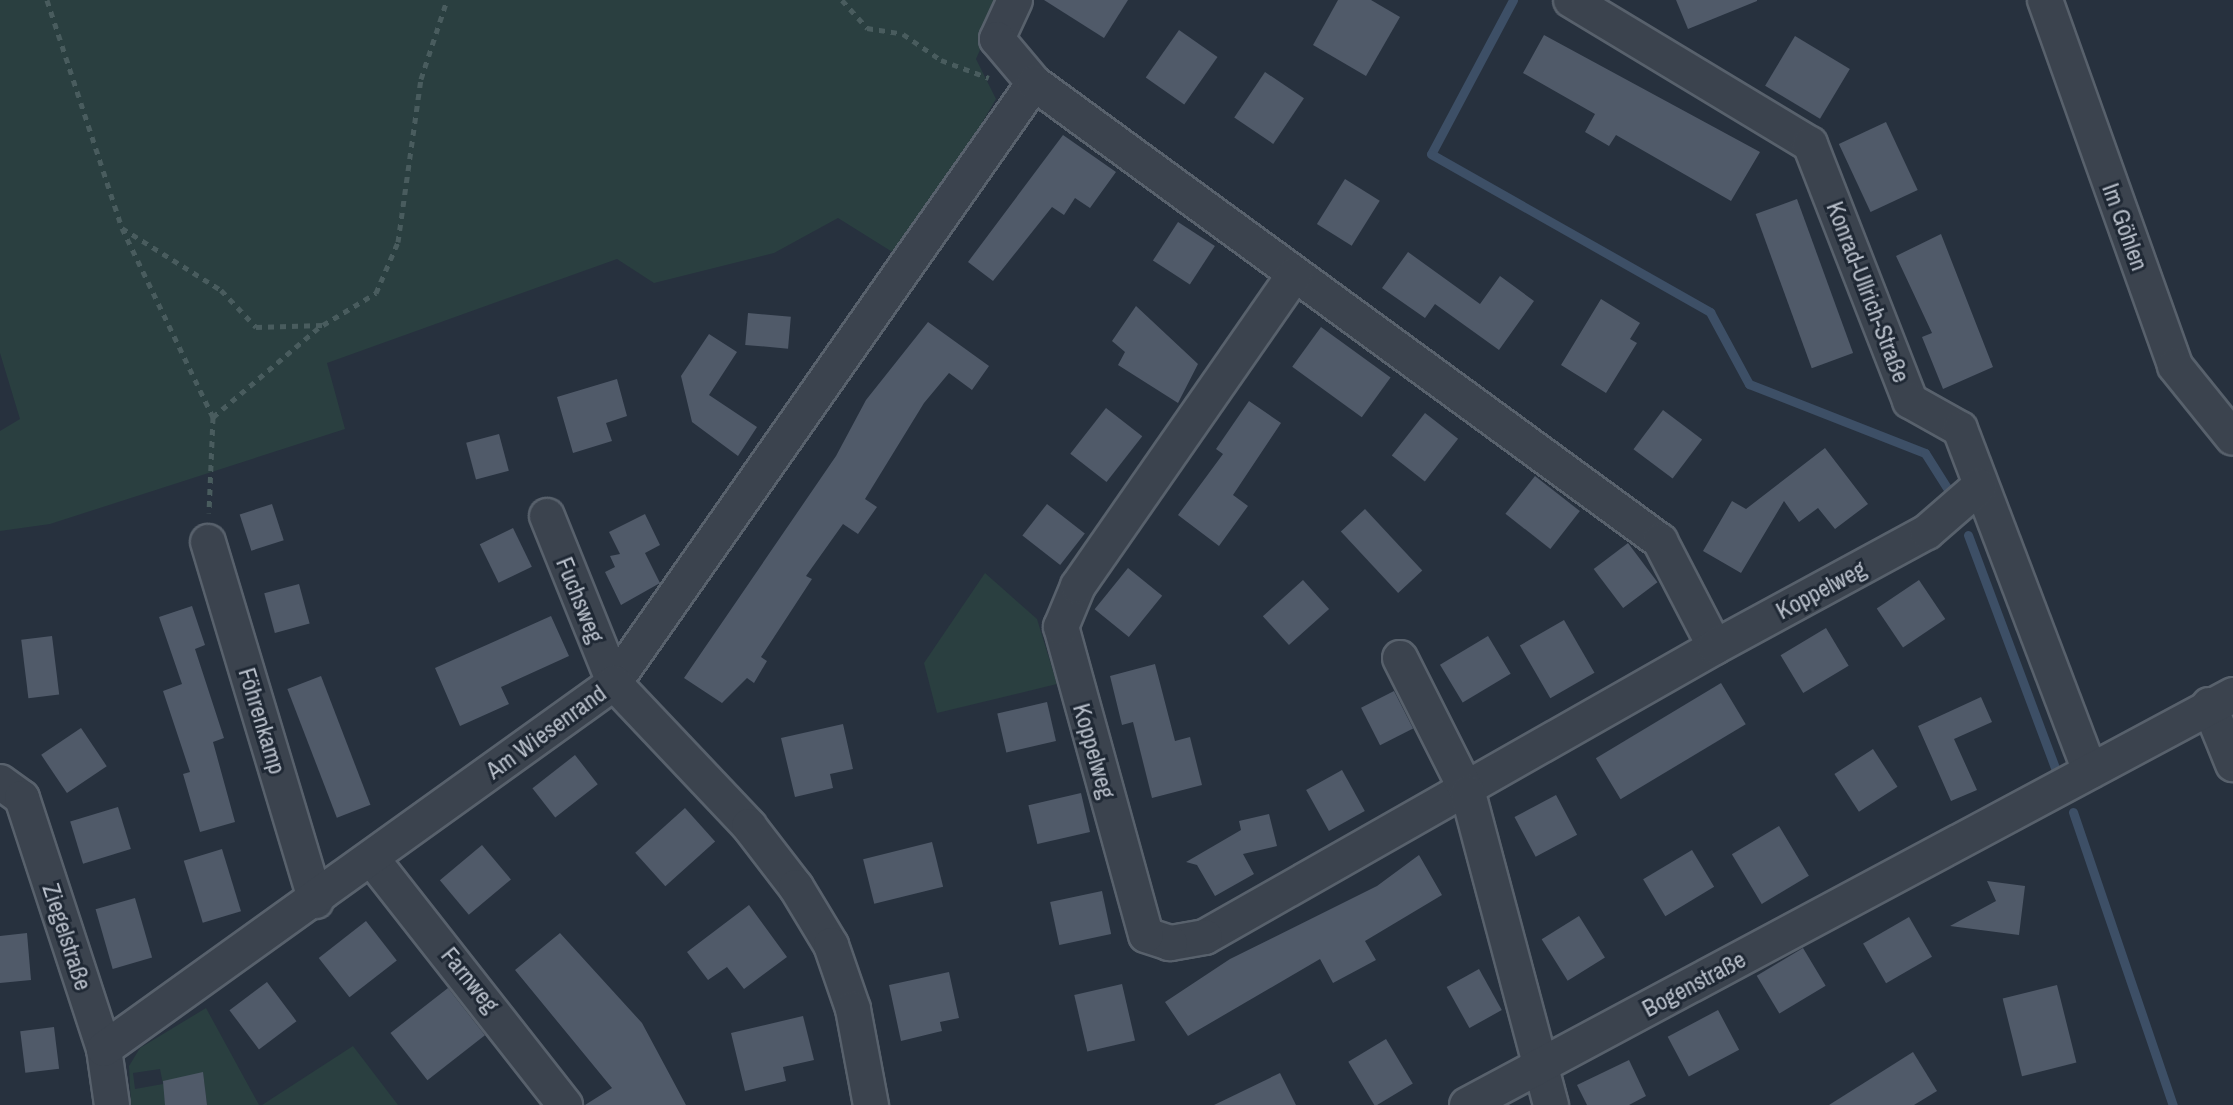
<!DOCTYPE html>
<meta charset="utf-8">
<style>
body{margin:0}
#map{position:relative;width:2233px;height:1105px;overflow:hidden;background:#27313e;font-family:"Archivo Narrow",sans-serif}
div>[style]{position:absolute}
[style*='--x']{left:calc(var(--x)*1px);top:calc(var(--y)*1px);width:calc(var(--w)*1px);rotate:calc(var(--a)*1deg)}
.green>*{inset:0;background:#2a3f40}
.stream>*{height:9px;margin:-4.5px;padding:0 4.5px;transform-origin:4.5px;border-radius:4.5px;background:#3d4f66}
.building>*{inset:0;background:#505a69;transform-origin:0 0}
.path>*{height:5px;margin-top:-2.5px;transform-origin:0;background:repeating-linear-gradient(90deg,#495c5e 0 6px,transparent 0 12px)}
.roads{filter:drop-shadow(2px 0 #58616c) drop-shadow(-2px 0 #58616c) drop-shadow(0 2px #58616c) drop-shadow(0 -2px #58616c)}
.street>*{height:34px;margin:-17px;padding:0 17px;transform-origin:17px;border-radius:17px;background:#3b434e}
span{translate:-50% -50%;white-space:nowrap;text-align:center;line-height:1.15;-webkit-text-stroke:6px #1f2834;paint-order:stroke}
.street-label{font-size:24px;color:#b7bec9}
</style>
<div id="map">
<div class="green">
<div style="clip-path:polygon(0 0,1002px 0,976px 59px,996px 99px,902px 258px,838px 218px,774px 253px,654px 283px,617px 259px,327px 363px,345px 429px,50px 524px,0 531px,0 431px,20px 419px,0 353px)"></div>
<div style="clip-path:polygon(985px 573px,1037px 619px,1057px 684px,937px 713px,924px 663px)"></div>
<div style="clip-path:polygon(evenodd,206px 1008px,259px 1105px,207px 1105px,203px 1073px,165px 1105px,131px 1105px,129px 1066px,140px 1048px,206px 1008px,160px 1069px,163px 1084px,135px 1089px,133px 1073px,160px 1069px)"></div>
<div style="clip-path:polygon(353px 1046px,398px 1105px,262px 1105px)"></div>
</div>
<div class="stream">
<div style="--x:1513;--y:0;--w:174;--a:118"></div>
<div style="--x:1431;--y:154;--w:321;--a:29.5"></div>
<div style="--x:1710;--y:312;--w:82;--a:61.6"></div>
<div style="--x:1749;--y:384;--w:189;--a:21.4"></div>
<div style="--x:1925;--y:453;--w:41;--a:57.8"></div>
<div style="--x:1968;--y:535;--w:251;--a:69.5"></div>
<div style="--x:2073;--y:812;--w:310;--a:71.2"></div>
</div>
<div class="building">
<div style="clip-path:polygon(1044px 0,1128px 0,1104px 38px)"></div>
<div style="clip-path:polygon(1338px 0,1371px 0,1400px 17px,1366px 76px,1313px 45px)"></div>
<div style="clip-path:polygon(1676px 0,1757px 0,1757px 1px,1688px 29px)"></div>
<div style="left:1179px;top:30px;width:47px;height:58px;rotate:35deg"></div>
<div style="clip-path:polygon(1544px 35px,1760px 152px,1731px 201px,1616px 135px,1609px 146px,1585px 132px,1595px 114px,1523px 73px)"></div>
<div style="left:1795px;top:36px;width:64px;height:58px;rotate:31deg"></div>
<div style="left:1265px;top:72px;width:47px;height:55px;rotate:34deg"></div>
<div style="left:1886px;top:122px;width:75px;height:52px;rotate:65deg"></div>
<div style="clip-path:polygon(1063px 135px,1116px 172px,1090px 208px,1075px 198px,1064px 215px,1052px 207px,993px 281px,968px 262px)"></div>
<div style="left:1345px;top:179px;width:41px;height:53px;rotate:32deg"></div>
<div style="left:1797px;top:199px;width:164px;height:44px;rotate:70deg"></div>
<div style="left:1178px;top:222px;width:44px;height:46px;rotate:33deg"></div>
<div style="clip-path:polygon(1941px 234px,1993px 367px,1943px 389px,1922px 337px,1932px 333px,1896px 256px)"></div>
<div style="clip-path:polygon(1408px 252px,1480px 304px,1500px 276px,1534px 301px,1499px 350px,1435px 304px,1425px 318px,1382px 288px)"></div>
<div style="clip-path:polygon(1601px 299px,1640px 323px,1630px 339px,1637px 343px,1606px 393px,1561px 365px)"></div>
<div style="clip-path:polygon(1136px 306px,1198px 364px,1178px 403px,1118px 365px,1125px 352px,1112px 341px)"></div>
<div style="left:748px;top:313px;width:43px;height:32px;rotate:5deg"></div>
<div style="clip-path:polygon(928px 322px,989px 366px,972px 390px,949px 373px,924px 403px,865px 499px,877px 507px,858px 534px,843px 524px,806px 576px,812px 579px,761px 657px,767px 661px,754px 683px,747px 678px,722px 703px,684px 678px,836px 456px,866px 400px)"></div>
<div style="left:1321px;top:327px;width:86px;height:49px;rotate:36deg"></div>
<div style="clip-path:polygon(709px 334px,737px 352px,709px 395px,757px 427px,738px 456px,692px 422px,681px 376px)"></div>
<div style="clip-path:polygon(617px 379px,627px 416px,606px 423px,612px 441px,573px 453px,557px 397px)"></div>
<div style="clip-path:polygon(1249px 401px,1281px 423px,1233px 495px,1248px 506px,1219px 546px,1178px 515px,1223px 454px,1216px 449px)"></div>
<div style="left:1106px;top:408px;width:46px;height:58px;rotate:38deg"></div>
<div style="left:1663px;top:410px;width:49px;height:49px;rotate:37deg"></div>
<div style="left:1425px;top:413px;width:42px;height:54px;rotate:38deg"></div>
<div style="left:499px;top:434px;width:38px;height:34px;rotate:75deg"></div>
<div style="clip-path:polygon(1825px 448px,1868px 504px,1835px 529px,1818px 508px,1799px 522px,1784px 501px,1741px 573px,1703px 551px,1732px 501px,1746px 509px)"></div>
<div style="left:1535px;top:476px;width:57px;height:48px;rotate:38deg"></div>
<div style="left:272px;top:504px;width:38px;height:34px;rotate:72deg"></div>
<div style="left:1047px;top:504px;width:48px;height:40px;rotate:38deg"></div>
<div style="left:1365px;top:509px;width:84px;height:33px;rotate:47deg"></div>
<div style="clip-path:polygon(645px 514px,660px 545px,645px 553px,660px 583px,621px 605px,605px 572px,615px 567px,610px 556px,620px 554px,609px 532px)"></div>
<div style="left:513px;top:528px;width:43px;height:37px;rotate:64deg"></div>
<div style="left:1628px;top:543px;width:49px;height:43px;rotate:53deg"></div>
<div style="left:1128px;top:568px;width:44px;height:53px;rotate:39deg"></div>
<div style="left:1303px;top:580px;width:39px;height:54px;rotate:48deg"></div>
<div style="left:1919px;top:580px;width:47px;height:51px;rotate:56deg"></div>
<div style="left:299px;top:584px;width:41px;height:36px;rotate:75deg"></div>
<div style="clip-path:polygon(192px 606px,205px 645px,195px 649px,224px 738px,213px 742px,235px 822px,200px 832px,183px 774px,190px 772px,163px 691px,182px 684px,159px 617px)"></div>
<div style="clip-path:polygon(551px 616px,569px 656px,501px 687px,509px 704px,460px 726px,435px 668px)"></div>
<div style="left:1564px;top:620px;width:61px;height:51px;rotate:60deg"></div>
<div style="left:1826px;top:628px;width:44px;height:53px;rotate:59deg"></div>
<div style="left:52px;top:636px;width:59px;height:31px;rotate:83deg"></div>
<div style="left:1488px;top:636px;width:44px;height:56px;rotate:59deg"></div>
<div style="clip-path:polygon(1155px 664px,1175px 741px,1190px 737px,1202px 785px,1152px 798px,1133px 722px,1122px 725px,1110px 676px)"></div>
<div style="left:321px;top:676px;width:138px;height:36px;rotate:69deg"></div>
<div style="left:1721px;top:683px;width:48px;height:146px;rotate:59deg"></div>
<div style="left:1394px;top:691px;width:42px;height:37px;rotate:63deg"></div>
<div style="clip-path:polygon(1981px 697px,1992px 722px,1954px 739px,1977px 790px,1951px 801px,1918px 726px)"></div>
<div style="left:1047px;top:702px;width:40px;height:51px;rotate:77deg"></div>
<div style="clip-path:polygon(843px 724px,853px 769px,830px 774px,833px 788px,795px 797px,781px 738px)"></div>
<div style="left:81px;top:728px;width:46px;height:48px;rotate:56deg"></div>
<div style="left:1873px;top:749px;width:45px;height:46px;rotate:57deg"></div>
<div style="left:575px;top:755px;width:37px;height:54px;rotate:52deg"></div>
<div style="left:1342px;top:770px;width:47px;height:41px;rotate:61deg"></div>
<div style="left:1081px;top:793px;width:40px;height:54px;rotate:77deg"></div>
<div style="left:1556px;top:795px;width:45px;height:47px;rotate:62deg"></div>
<div style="left:118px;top:807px;width:44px;height:50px;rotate:73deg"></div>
<div style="left:685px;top:808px;width:45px;height:67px;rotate:48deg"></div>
<div style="clip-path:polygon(1269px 814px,1277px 846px,1243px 854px,1254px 874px,1215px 896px,1197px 865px,1186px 862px,1241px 830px,1239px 821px)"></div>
<div style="left:1779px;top:826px;width:58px;height:55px;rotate:59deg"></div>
<div style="left:932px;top:842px;width:46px;height:71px;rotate:76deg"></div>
<div style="left:482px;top:845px;width:45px;height:55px;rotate:50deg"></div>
<div style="left:222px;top:849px;width:65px;height:40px;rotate:73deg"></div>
<div style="left:1692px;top:850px;width:43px;height:57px;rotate:59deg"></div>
<div style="clip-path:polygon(1419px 855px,1442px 895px,1365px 941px,1376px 960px,1333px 983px,1320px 959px,1188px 1036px,1165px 1002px,1230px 959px,1377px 886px)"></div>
<div style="clip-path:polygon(1987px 881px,2025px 886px,2019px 935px,1950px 926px,1996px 901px)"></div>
<div style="left:1102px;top:891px;width:44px;height:53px;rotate:78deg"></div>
<div style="left:135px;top:898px;width:62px;height:41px;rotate:74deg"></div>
<div style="clip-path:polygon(749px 905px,787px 957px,744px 989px,727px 967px,708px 980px,687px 952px)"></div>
<div style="left:1579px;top:916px;width:49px;height:44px;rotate:58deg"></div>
<div style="left:1909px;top:917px;width:46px;height:53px;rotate:60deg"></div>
<div style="left:366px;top:921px;width:50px;height:60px;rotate:52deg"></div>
<div style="clip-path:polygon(27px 933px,31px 980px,0 983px,0 936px)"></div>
<div style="clip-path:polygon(560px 933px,642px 1023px,686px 1105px,585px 1105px,612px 1088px,515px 970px)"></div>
<div style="left:1803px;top:948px;width:44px;height:54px;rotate:59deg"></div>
<div style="left:1479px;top:969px;width:47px;height:37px;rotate:61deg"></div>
<div style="clip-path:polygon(949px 972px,959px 1018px,940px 1022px,942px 1031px,901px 1041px,889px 985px)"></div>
<div style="left:267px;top:982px;width:49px;height:47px;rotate:53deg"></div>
<div style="left:1122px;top:984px;width:58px;height:49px;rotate:77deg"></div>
<div style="left:2057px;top:985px;width:80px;height:56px;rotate:76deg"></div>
<div style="left:448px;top:988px;width:60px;height:73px;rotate:52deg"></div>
<div style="left:1718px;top:1010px;width:45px;height:57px;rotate:62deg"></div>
<div style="clip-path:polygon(803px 1016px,814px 1060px,783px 1067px,786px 1081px,745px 1091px,731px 1033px)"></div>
<div style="left:54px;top:1027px;width:42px;height:34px;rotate:83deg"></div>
<div style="left:1386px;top:1039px;width:52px;height:44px;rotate:59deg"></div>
<div style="clip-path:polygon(1913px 1052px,1937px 1091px,1914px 1105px,1829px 1105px)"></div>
<div style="clip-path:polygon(1629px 1060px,1646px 1096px,1629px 1105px,1587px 1105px,1577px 1085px)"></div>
<div style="clip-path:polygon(203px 1072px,207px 1105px,165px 1105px,163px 1081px)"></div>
<div style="clip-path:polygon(1280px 1073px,1296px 1105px,1214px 1105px)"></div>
</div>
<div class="path">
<div style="--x:47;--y:0;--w:240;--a:71.8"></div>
<div style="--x:122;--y:228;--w:210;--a:64.3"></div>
<div style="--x:213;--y:417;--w:96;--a:92.4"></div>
<div style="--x:842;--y:0;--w:38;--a:48"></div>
<div style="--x:867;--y:28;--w:36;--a:9"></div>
<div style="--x:903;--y:34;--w:46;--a:34.4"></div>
<div style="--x:941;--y:60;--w:51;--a:20.6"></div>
<div style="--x:122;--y:228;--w:117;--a:32.1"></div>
<div style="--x:221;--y:290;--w:51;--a:46.6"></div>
<div style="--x:256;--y:327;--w:67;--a:-1.7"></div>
<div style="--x:323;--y:325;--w:62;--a:-31.1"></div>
<div style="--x:376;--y:293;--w:56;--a:-66.7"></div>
<div style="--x:398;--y:242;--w:165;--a:-82"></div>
<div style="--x:421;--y:79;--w:83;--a:-71.8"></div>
<div style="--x:213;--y:417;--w:143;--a:-40.2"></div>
</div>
<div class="roads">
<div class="street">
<div style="--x:1015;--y:0;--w:43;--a:114.8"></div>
<div style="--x:997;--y:39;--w:57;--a:49.9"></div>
<div style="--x:1571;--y:0;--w:279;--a:31.1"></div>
<div style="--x:1810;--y:144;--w:276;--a:68.7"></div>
<div style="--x:1910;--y:401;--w:57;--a:29.2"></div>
<div style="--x:1960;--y:429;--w:366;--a:69.2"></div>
<div style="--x:2045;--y:0;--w:388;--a:70.4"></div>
<div style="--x:2175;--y:366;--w:92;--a:51.1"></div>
<div style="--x:547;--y:516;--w:180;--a:68.1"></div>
<div style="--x:614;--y:683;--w:732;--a:-55.01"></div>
<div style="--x:1034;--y:83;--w:776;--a:36.19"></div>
<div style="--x:1660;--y:541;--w:119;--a:62.6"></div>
<div style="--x:1715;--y:647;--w:587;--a:150.38"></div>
<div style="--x:1205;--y:937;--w:36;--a:170"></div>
<div style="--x:1170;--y:943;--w:25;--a:-162"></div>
<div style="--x:1146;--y:935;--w:320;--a:-105.4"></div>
<div style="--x:1061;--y:627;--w:44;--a:-67.5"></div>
<div style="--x:1078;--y:586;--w:379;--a:-55.2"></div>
<div style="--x:208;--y:542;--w:375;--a:73.3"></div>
<div style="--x:1715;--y:647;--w:241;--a:-28.5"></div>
<div style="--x:1927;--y:532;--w:70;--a:-41"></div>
<div style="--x:1400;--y:658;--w:151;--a:63.3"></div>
<div style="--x:1468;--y:793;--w:323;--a:75.1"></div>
<div style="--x:2209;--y:705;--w:64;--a:67.9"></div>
<div style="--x:0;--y:782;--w:27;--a:36"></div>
<div style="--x:22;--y:798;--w:264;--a:71.9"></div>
<div style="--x:104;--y:1049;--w:57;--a:81.9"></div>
<div style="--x:372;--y:859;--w:313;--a:51.9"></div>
<div style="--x:104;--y:1049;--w:628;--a:-35.67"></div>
<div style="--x:614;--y:683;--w:197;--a:46.6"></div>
<div style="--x:749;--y:826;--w:77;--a:52.4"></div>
<div style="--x:796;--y:887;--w:68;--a:58.9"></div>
<div style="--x:831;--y:945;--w:68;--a:71"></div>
<div style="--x:853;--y:1009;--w:98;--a:79.4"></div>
<div style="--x:1467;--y:1105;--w:869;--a:-28.16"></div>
</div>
</div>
<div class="street-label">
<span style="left:2125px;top:227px;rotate:70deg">Im Göhlen</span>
<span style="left:1868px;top:292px;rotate:69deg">Konrad-Ullrich-Straße</span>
<span style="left:1821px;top:590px;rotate:-28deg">Koppelweg</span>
<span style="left:580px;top:600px;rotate:68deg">Fuchsweg</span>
<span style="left:262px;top:721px;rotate:73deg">Föhrenkamp</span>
<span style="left:546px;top:732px;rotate:-36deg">Am Wiesenrand</span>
<span style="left:1094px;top:751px;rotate:74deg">Koppelweg</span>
<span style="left:67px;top:937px;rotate:72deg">Ziegelstraße</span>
<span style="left:470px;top:980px;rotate:51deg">Farnweg</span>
<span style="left:1694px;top:984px;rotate:-28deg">Bogenstraße</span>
</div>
</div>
